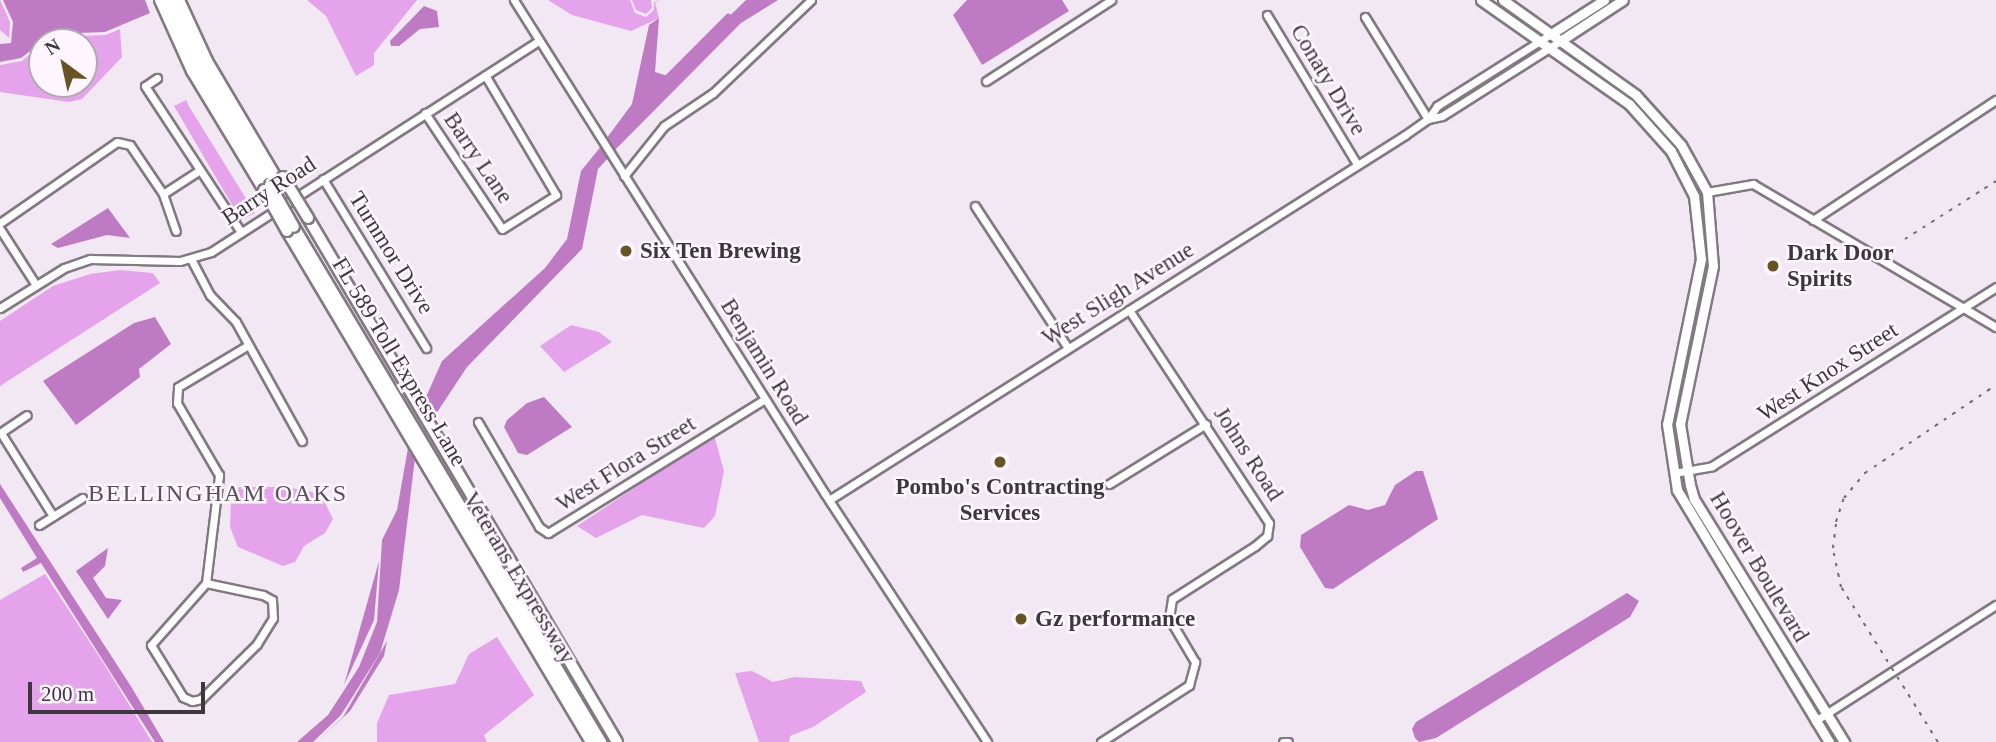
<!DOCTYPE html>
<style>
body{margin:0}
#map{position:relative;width:1996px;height:742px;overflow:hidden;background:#f2e8f3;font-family:"Times New Roman",serif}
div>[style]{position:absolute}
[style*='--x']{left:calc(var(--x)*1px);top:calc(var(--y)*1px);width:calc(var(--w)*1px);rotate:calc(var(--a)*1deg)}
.green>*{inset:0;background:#e4a3ea}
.water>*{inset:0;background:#be7bc4}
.canal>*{height:6px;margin:-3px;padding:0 3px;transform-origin:3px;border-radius:3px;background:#be7bc4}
.roads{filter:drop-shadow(2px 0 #827983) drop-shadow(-2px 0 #827983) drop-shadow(0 2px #827983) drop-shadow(0 -2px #827983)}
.minor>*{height:7px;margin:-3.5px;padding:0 3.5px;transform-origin:3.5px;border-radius:3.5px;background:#fff}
.major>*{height:9px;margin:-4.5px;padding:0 4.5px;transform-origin:4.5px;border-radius:4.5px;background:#fff}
.highway>*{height:10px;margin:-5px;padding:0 5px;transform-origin:5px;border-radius:5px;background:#fff}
.rail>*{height:2px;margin-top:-1px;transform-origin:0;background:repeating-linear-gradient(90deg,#6e696f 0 3.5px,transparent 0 10.5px)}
.bridges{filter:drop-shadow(2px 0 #827983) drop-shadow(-2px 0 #827983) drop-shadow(0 2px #827983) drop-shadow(0 -2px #827983)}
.highway-bridge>*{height:10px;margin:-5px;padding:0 5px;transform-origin:5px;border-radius:5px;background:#fff}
.dots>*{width:19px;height:19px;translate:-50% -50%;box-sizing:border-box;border:4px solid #fef6ff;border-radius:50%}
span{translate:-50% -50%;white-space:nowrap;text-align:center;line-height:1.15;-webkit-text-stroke:5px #fef6ff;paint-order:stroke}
.street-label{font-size:23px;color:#3b373c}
.poi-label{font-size:23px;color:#3b373c;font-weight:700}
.left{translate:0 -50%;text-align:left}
.neighbourhood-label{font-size:24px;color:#585058;letter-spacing:2px}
.north{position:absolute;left:28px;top:28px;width:70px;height:70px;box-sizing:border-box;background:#fef6ff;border:2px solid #b0aab1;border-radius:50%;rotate:327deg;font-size:19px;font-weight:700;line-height:28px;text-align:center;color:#3b373c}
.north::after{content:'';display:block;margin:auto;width:24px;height:32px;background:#685423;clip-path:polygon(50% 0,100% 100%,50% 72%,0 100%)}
.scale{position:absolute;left:28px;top:682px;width:177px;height:32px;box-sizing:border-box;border:4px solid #3b373c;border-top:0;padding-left:9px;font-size:21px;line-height:24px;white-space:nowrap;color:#3b373c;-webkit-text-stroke:5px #fef6ff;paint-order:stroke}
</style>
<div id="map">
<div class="green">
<div style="clip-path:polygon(0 0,10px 22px,9px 38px,0 30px)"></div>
<div style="clip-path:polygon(307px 0,417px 0,374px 53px,374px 65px,356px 76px,326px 16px)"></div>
<div style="clip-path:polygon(548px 0,630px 0,635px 13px,646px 17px,654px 10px,654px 2px,661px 0,655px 3px,659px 18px,631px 31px,572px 15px)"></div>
<div style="clip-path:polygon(632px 0,651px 0,652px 8px,646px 14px,636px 10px)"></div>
<div style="clip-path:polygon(120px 29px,122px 57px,82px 99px,69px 102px,0 92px,0 65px,22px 61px,42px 44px,42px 84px,84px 84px,84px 42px,45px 42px,54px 37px,106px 35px)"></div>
<div style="clip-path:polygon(186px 100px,190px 108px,255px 213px,241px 220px,174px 106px)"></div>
<div style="clip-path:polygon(120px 270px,153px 273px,160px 283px,0 386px,0 321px,53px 286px,90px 274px)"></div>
<div style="clip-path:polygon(571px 325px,599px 332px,612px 342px,564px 372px,540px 346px)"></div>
<div style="clip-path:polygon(714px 435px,724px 471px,715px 516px,704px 528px,642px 515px,596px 538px,577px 526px)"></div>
<div style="clip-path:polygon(239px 487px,287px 487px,321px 494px,333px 519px,325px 533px,304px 546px,295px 562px,283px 566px,238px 547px,230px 527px,231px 501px)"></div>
<div style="clip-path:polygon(45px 574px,104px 664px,152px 742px,0 742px,0 600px)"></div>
<div style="clip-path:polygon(497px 637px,534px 695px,484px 735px,487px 742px,377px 742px,377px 723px,389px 695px,455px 684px,469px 654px)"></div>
<div style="clip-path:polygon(752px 671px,773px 682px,795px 677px,861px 681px,866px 692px,813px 727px,790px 736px,789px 742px,759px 742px,735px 673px)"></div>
</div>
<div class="water">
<div style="clip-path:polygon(3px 0,145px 0,150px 13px,105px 32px,53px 34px,21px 58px,0 62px,0 44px,11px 43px,13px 22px)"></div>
<div style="clip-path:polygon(746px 0,778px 0,741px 23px,613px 152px,606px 139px,632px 104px,649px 25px,659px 18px,655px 72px,668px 76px)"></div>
<div style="clip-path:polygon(967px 0,1062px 0,1069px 11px,982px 65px,953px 15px)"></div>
<div style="clip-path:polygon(424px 6px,437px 11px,439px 27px,420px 29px,399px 46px,391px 46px,390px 41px)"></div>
<div style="clip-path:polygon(602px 145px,609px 157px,598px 169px,582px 249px,467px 367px,432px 420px,422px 406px,442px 361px,545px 268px,567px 239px,581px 171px)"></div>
<div style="clip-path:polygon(108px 208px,130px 238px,107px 235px,58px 248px,51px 244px)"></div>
<div style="clip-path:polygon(155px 317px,171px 344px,139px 369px,140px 377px,76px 425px,43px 381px,134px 323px)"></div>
<div style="clip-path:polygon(544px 397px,572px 427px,527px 455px,518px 453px,504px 427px,507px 420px,527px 403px)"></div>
<div style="clip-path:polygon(408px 448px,415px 458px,399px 590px,380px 653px,341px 715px,313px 742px,297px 742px,328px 715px,359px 667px,377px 622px,382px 540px,397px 510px)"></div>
<div style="clip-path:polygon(1416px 471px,1423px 471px,1438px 519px,1333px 589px,1325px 588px,1300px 547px,1301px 535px,1349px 505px,1368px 510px,1385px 505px,1395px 485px)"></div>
<div style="clip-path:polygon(0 484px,132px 688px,164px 742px,155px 742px,41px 563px,23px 572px,21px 568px,37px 558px,0 498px)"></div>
<div style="clip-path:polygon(108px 548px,105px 566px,93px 578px,106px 598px,122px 600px,108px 619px,76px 571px)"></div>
<div style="clip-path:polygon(379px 561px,374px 620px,344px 685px)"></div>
<div style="clip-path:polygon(1627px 593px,1639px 601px,1630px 617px,1436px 738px,1419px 742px,1415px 738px,1412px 729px,1416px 722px)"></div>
<div style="clip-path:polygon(387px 641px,384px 656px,350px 711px,317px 742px,343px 717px)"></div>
</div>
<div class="canal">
<div style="--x:664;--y:81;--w:91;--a:-45"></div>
</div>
<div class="roads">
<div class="minor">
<div style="--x:514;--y:0;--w:584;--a:57.81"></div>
<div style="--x:825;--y:494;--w:296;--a:56.8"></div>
<div style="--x:1267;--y:15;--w:174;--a:58.9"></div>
<div style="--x:1365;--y:17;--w:120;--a:58.3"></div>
<div style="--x:157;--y:78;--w:14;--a:146"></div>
<div style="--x:145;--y:86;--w:175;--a:56.7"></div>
<div style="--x:986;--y:81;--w:149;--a:-32.9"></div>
<div style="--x:425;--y:113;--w:139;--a:56.4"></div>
<div style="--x:502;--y:229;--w:64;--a:-32.2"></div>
<div style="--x:556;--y:195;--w:139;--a:-120.6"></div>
<div style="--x:1428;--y:119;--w:14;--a:-12"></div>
<div style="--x:1442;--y:116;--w:140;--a:-32.4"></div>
<div style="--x:624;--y:176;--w:64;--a:-51.3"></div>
<div style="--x:664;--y:126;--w:59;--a:-34"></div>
<div style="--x:713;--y:93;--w:135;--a:-43.5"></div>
<div style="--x:323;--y:179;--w:198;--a:58.6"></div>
<div style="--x:1707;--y:192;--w:47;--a:-9.9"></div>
<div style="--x:1753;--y:184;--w:282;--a:30.5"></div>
<div style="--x:163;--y:194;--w:44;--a:-33"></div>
<div style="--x:975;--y:206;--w:170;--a:56.8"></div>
<div style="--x:1813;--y:220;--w:219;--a:-33.3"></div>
<div style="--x:0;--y:223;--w:142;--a:-34.7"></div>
<div style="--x:117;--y:142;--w:13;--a:13"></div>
<div style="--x:130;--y:145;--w:59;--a:56"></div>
<div style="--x:163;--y:194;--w:39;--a:71"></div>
<div style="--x:0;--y:229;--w:67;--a:57.3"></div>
<div style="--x:191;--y:259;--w:41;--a:62.2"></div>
<div style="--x:210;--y:295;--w:37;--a:46"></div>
<div style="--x:236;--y:322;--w:136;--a:61"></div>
<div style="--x:0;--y:308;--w:75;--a:-32"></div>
<div style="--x:64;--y:268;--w:28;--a:-19"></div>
<div style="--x:90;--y:259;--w:90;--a:1.3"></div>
<div style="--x:180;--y:261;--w:32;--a:-16"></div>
<div style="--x:211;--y:252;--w:390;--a:-32.8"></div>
<div style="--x:478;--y:422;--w:121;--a:59.8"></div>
<div style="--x:539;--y:527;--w:11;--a:34"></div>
<div style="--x:548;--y:533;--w:255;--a:-31.7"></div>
<div style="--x:0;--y:433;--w:32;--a:-34"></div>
<div style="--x:1;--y:433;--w:98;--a:57.9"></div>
<div style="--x:1674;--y:473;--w:39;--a:-10"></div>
<div style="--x:1712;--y:466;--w:336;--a:-32.2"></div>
<div style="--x:1109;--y:484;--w:114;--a:-31.7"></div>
<div style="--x:829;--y:500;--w:682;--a:-32.36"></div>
<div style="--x:1405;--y:135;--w:28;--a:-35"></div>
<div style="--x:1428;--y:119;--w:16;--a:-55"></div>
<div style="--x:1437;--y:106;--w:135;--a:-32.3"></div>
<div style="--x:39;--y:525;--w:51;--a:-32.1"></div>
<div style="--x:206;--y:583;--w:58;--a:11.9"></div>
<div style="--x:263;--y:595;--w:10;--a:29"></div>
<div style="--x:272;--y:600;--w:18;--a:87"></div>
<div style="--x:273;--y:618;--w:31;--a:122"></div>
<div style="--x:257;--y:644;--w:78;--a:135.5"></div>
<div style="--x:201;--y:699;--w:9;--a:167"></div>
<div style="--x:192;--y:701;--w:10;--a:-156"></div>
<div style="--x:183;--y:697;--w:61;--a:-121.6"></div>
<div style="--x:151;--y:645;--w:83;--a:-48.4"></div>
<div style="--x:206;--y:583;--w:109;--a:-83.1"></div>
<div style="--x:219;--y:475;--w:83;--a:-120.3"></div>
<div style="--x:177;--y:403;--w:16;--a:-86"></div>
<div style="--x:178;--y:387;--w:78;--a:-30.8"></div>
<div style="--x:1815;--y:721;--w:215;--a:-32.7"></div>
<div style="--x:1101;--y:742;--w:105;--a:-32.9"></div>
<div style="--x:1189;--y:685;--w:24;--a:-75"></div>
<div style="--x:1195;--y:662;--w:51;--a:-120.6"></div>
<div style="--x:1169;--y:618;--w:19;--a:-81"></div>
<div style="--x:1172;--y:599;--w:98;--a:-32.6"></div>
<div style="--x:1255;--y:546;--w:16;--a:-40"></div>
<div style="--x:1267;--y:536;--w:13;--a:-81"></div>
<div style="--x:1269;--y:523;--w:255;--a:-123.3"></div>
<div style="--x:1283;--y:742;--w:5;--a:0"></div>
</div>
<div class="major">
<div style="--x:1481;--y:0;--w:181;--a:35.1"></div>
<div style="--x:1629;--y:104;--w:63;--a:48.2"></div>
<div style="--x:1671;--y:151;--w:51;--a:62.9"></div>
<div style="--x:1694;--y:196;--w:63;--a:83.7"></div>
<div style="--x:1701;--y:259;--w:168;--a:101.6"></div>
<div style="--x:1667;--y:424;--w:67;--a:81.4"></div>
<div style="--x:1677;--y:490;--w:294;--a:58.9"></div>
<div style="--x:1503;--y:0;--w:163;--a:35.5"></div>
<div style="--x:1636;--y:95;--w:67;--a:48"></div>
<div style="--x:1681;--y:145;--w:54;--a:61"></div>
<div style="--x:1707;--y:192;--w:74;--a:85.4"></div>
<div style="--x:1713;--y:266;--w:161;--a:101.8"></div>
<div style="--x:1680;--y:424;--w:62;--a:80.7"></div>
<div style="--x:1690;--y:485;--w:15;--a:74"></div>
<div style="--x:1694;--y:499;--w:286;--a:58.3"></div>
<div style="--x:1551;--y:34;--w:63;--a:-32.7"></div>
<div style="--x:1560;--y:41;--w:75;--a:-33.1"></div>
</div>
<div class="highway">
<div style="--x:160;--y:0;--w:78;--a:65.7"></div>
<div style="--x:192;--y:71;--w:139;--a:58.8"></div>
<div style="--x:169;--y:0;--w:76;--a:65.1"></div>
<div style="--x:201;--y:69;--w:135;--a:59.3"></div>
<div style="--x:179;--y:0;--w:67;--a:65.3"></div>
<div style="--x:207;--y:61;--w:139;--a:59.4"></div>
<div style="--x:308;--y:218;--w:608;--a:59.47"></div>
<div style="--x:294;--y:227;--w:600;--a:59.2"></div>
<div style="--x:287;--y:231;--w:595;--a:59.25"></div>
</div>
</div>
<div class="rail">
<div style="--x:1905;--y:239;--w:108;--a:-32.5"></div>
<div style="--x:1938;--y:742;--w:183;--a:-122"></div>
<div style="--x:1841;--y:587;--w:40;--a:-102"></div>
<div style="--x:1833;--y:548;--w:26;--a:-83"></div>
<div style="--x:1836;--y:522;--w:25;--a:-72"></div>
<div style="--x:1844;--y:498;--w:33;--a:-50"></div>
<div style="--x:1865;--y:473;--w:158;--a:-33.9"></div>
</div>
<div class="bridges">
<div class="highway-bridge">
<div style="--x:283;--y:177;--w:48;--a:58.6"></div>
<div style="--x:270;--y:185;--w:48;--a:60.3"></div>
<div style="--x:264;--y:190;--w:47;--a:60.7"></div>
</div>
</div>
<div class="dots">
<div style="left:626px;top:251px;background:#685423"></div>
<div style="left:1773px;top:266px;background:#685423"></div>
<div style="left:1000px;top:462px;background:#685423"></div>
<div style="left:1021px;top:619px;background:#685423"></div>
</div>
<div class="street-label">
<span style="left:1328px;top:80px;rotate:59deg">Conaty Drive</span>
<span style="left:478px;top:158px;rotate:56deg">Barry Lane</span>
<span style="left:269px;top:191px;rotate:-33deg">Barry Road</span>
<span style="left:391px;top:253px;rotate:58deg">Turnmor Drive</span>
<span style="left:1118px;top:294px;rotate:-32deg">West Sligh Avenue</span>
<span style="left:399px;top:362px;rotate:59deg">FL 589 Toll Express Lane</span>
<span style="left:764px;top:362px;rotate:58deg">Benjamin Road</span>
<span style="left:1828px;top:372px;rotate:-33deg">West Knox Street</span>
<span style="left:1248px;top:454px;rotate:57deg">Johns Road</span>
<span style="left:626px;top:464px;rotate:-32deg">West Flora Street</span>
<span style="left:1759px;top:567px;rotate:59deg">Hoover Boulevard</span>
<span style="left:519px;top:578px;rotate:59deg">Veterans Expressway</span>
</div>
<div class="poi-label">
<span class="left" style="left:640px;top:251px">Six Ten Brewing</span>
<span class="left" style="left:1787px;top:266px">Dark Door<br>Spirits</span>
<span style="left:1000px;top:500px">Pombo's Contracting<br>Services</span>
<span class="left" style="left:1035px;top:619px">Gz performance</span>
</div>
<div class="neighbourhood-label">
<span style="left:218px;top:494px">BELLINGHAM OAKS</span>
</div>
<div class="north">N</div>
<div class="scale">200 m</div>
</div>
